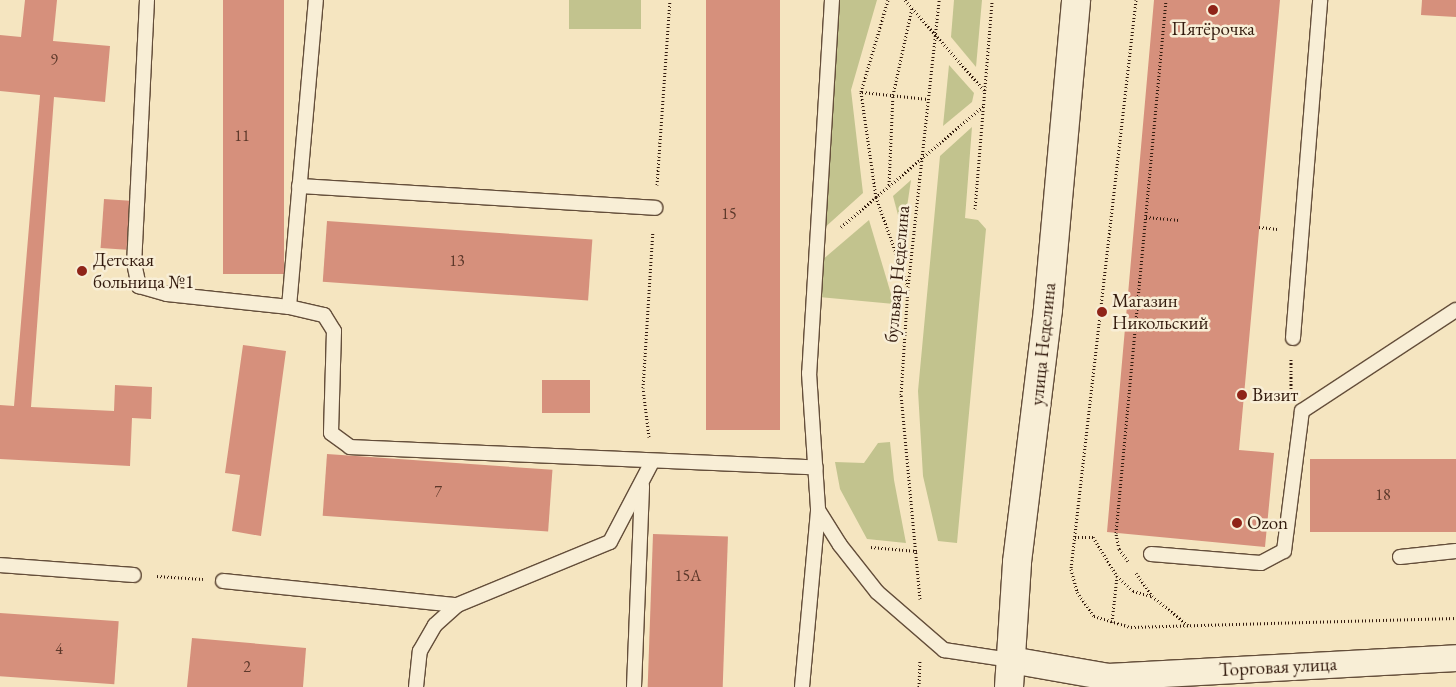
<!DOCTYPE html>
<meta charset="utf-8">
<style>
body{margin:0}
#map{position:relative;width:1456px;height:687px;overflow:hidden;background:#f5e5c0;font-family:"EB Garamond",serif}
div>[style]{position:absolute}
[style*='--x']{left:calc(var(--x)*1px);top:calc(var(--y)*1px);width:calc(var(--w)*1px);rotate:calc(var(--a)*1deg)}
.green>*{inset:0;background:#c2c38e;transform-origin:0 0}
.building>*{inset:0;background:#d6907c;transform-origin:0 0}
.path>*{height:3px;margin-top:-1.5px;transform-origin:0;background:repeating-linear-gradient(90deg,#331b0e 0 1px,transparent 0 3.5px)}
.roads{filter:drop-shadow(1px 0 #644e3a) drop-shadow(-1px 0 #644e3a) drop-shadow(0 1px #644e3a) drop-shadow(0 -1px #644e3a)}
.lane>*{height:14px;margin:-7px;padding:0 7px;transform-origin:7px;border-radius:7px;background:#f8eed6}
.street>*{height:26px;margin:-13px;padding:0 13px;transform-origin:13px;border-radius:13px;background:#f8eed6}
.secondary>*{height:28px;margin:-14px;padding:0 14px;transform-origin:14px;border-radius:14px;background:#f8eed6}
.dots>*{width:14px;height:14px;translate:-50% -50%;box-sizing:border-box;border:2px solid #f8eed6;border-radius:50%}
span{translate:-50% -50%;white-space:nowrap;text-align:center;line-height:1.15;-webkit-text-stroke:5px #f8eed6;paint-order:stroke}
.number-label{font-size:16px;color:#5c382a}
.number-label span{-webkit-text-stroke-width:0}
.poi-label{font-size:19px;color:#331b0e}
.left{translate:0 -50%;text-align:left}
.street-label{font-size:19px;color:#331b0e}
</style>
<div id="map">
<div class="green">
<div style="left:569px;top:0;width:72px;height:29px"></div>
<div style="clip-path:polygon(836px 0,877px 0,851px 90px,863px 193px,822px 230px)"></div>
<div style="clip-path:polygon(954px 0,982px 0,976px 67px,951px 37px)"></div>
<div style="clip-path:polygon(949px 65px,974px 93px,972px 102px,943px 126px)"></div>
<div style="clip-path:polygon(972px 127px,965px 218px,978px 220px,986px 229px,957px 543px,938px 541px,923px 476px,918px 391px,940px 156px)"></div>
<div style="clip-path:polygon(911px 180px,903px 234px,893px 196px)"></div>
<div style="clip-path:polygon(869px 220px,894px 304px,819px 297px,821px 261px)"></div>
<div style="clip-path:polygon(890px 442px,894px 480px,906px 543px,867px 539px,840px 489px,835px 462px,864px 463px,878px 443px)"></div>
</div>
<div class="building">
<div style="clip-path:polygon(25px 0,57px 0,53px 41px,110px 46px,105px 102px,54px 97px,31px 407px,114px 411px,115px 385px,152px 387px,151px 419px,132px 418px,130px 466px,0 459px,0 405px,14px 406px,40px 95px,0 91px,0 35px,21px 37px)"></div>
<div style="left:223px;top:0;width:61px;height:274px"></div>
<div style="left:706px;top:0;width:74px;height:430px"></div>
<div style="clip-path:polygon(1154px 0,1280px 0,1239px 450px,1274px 453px,1265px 547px,1107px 532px)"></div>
<div style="clip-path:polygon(1422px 0,1456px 0,1456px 17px,1421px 15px)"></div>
<div style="left:104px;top:199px;width:26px;height:49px;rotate:4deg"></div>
<div style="left:327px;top:221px;width:266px;height:61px;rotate:4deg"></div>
<div style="clip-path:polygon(243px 345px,286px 351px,261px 536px,232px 531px,240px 475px,225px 473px)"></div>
<div style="left:542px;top:380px;width:48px;height:33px"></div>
<div style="left:327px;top:454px;width:226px;height:62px;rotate:4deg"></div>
<div style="left:1310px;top:459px;width:146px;height:73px"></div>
<div style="left:653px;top:534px;width:75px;height:153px;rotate:2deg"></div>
<div style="left:0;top:613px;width:119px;height:63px;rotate:4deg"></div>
<div style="clip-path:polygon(192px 638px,306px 648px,303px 687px,187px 687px)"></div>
</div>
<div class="path">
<div style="--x:888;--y:0;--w:96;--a:106.4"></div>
<div style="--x:861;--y:92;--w:106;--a:81.9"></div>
<div style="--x:876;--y:197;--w:92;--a:70.4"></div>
<div style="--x:905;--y:0;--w:120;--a:48.7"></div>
<div style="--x:1136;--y:0;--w:573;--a:96.52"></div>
<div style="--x:1071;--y:569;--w:24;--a:75"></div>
<div style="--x:1077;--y:592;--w:29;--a:55"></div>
<div style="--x:1094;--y:616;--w:39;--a:17"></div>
<div style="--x:1131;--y:627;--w:325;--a:-1.6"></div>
<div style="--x:862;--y:92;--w:66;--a:6.1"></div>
<div style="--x:657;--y:185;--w:185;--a:-86"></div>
<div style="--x:889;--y:185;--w:90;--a:-87.5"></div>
<div style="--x:893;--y:95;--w:89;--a:-77.7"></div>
<div style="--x:975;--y:209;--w:210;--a:-85.3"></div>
<div style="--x:1146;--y:217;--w:34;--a:5"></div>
<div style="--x:841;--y:227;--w:187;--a:-40.4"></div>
<div style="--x:1259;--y:227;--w:19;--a:6"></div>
<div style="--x:1291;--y:392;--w:33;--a:-90"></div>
<div style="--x:649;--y:437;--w:49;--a:-97"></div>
<div style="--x:643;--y:388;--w:157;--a:-86.4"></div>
<div style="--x:1075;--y:537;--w:18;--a:0"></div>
<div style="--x:1093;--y:537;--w:46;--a:58.4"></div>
<div style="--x:1117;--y:576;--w:22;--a:43"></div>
<div style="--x:1133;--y:591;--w:20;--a:15"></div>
<div style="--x:871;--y:547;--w:46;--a:5"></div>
<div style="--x:1128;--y:561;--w:15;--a:-127"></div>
<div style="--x:1119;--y:549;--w:16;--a:-101"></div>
<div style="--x:1116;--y:533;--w:535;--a:-84.64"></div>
<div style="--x:1136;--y:573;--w:28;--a:55"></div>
<div style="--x:1152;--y:596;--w:48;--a:39"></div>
<div style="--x:157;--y:576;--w:46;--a:3.7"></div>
<div style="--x:920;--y:599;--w:205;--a:-95.3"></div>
<div style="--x:901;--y:395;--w:108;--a:-86.3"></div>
<div style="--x:908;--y:287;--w:289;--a:-83.8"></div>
<div style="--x:1112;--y:622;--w:46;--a:-83.8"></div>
<div style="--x:919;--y:687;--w:27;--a:-88"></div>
</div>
<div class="roads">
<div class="lane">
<div style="--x:147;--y:0;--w:263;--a:92.8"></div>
<div style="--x:134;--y:263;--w:24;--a:78"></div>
<div style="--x:139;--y:286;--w:29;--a:16"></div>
<div style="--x:167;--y:294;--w:123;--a:6.1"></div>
<div style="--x:289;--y:307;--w:36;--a:13"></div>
<div style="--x:324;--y:315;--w:19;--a:58"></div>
<div style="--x:334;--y:331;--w:102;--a:91.7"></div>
<div style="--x:331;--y:433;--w:24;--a:36"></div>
<div style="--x:350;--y:447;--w:466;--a:2.5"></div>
<div style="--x:832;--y:0;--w:374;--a:93.5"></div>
<div style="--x:809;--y:373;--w:137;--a:86.2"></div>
<div style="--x:818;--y:510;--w:41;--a:57.8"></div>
<div style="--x:840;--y:545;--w:60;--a:51.8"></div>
<div style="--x:877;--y:592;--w:89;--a:40.9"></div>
<div style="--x:944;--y:650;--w:68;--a:8.5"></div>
<div style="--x:299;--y:186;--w:357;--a:3.5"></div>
<div style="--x:289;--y:307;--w:308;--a:-85"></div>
<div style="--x:1293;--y:338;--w:339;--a:-85.4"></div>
<div style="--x:1151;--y:554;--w:110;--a:4.7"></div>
<div style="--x:1261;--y:563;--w:26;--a:-28"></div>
<div style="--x:1284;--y:551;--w:141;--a:-82.7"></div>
<div style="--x:1302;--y:411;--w:184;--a:-33.3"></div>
<div style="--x:1400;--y:557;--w:56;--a:-6.1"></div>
<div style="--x:0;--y:565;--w:134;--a:4.3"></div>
<div style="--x:223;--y:581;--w:235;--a:5.9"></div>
<div style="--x:416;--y:687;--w:36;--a:-84"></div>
<div style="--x:420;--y:651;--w:30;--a:-60"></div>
<div style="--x:435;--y:625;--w:30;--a:-42"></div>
<div style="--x:457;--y:605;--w:165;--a:-22.4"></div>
<div style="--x:610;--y:542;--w:90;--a:-62.3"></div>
<div style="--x:634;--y:687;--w:201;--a:-87.7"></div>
<div style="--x:802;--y:687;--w:178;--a:-84.8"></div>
</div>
<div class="street">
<div style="--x:1011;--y:660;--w:98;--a:9.9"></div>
<div style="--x:1108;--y:677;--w:349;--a:-3.1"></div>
</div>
<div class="secondary">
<div style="--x:1009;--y:687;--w:125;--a:-86.3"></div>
<div style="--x:1017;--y:562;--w:255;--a:-83"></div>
<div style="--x:1048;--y:309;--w:310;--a:-84.8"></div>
</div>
</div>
<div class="dots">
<div style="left:1213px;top:10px;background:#8f2418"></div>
<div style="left:82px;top:271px;background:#8f2418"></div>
<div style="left:1102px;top:312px;background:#8f2418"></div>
<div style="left:1242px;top:395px;background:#8f2418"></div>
<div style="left:1237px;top:523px;background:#8f2418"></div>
</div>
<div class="number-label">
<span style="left:54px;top:60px">9</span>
<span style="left:242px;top:136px">11</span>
<span style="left:729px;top:214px">15</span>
<span style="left:457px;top:261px">13</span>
<span style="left:438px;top:492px">7</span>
<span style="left:1383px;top:495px">18</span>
<span style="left:688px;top:576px">15А</span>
<span style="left:59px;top:649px">4</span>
<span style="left:247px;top:667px">2</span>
</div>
<div class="poi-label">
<span style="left:1213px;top:29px">Пятёрочка</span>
<span class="left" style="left:93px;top:271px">Детская<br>больница №1</span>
<span class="left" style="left:1112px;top:312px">Магазин<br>Никольский</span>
<span class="left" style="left:1252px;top:395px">Визит</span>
<span class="left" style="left:1247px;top:523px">Ozon</span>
</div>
<div class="street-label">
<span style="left:897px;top:274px;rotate:-85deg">бульвар Неделина</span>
<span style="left:1043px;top:344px;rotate:-84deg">улица Неделина</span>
<span style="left:1278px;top:667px;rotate:-3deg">Торговая улица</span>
</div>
</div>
